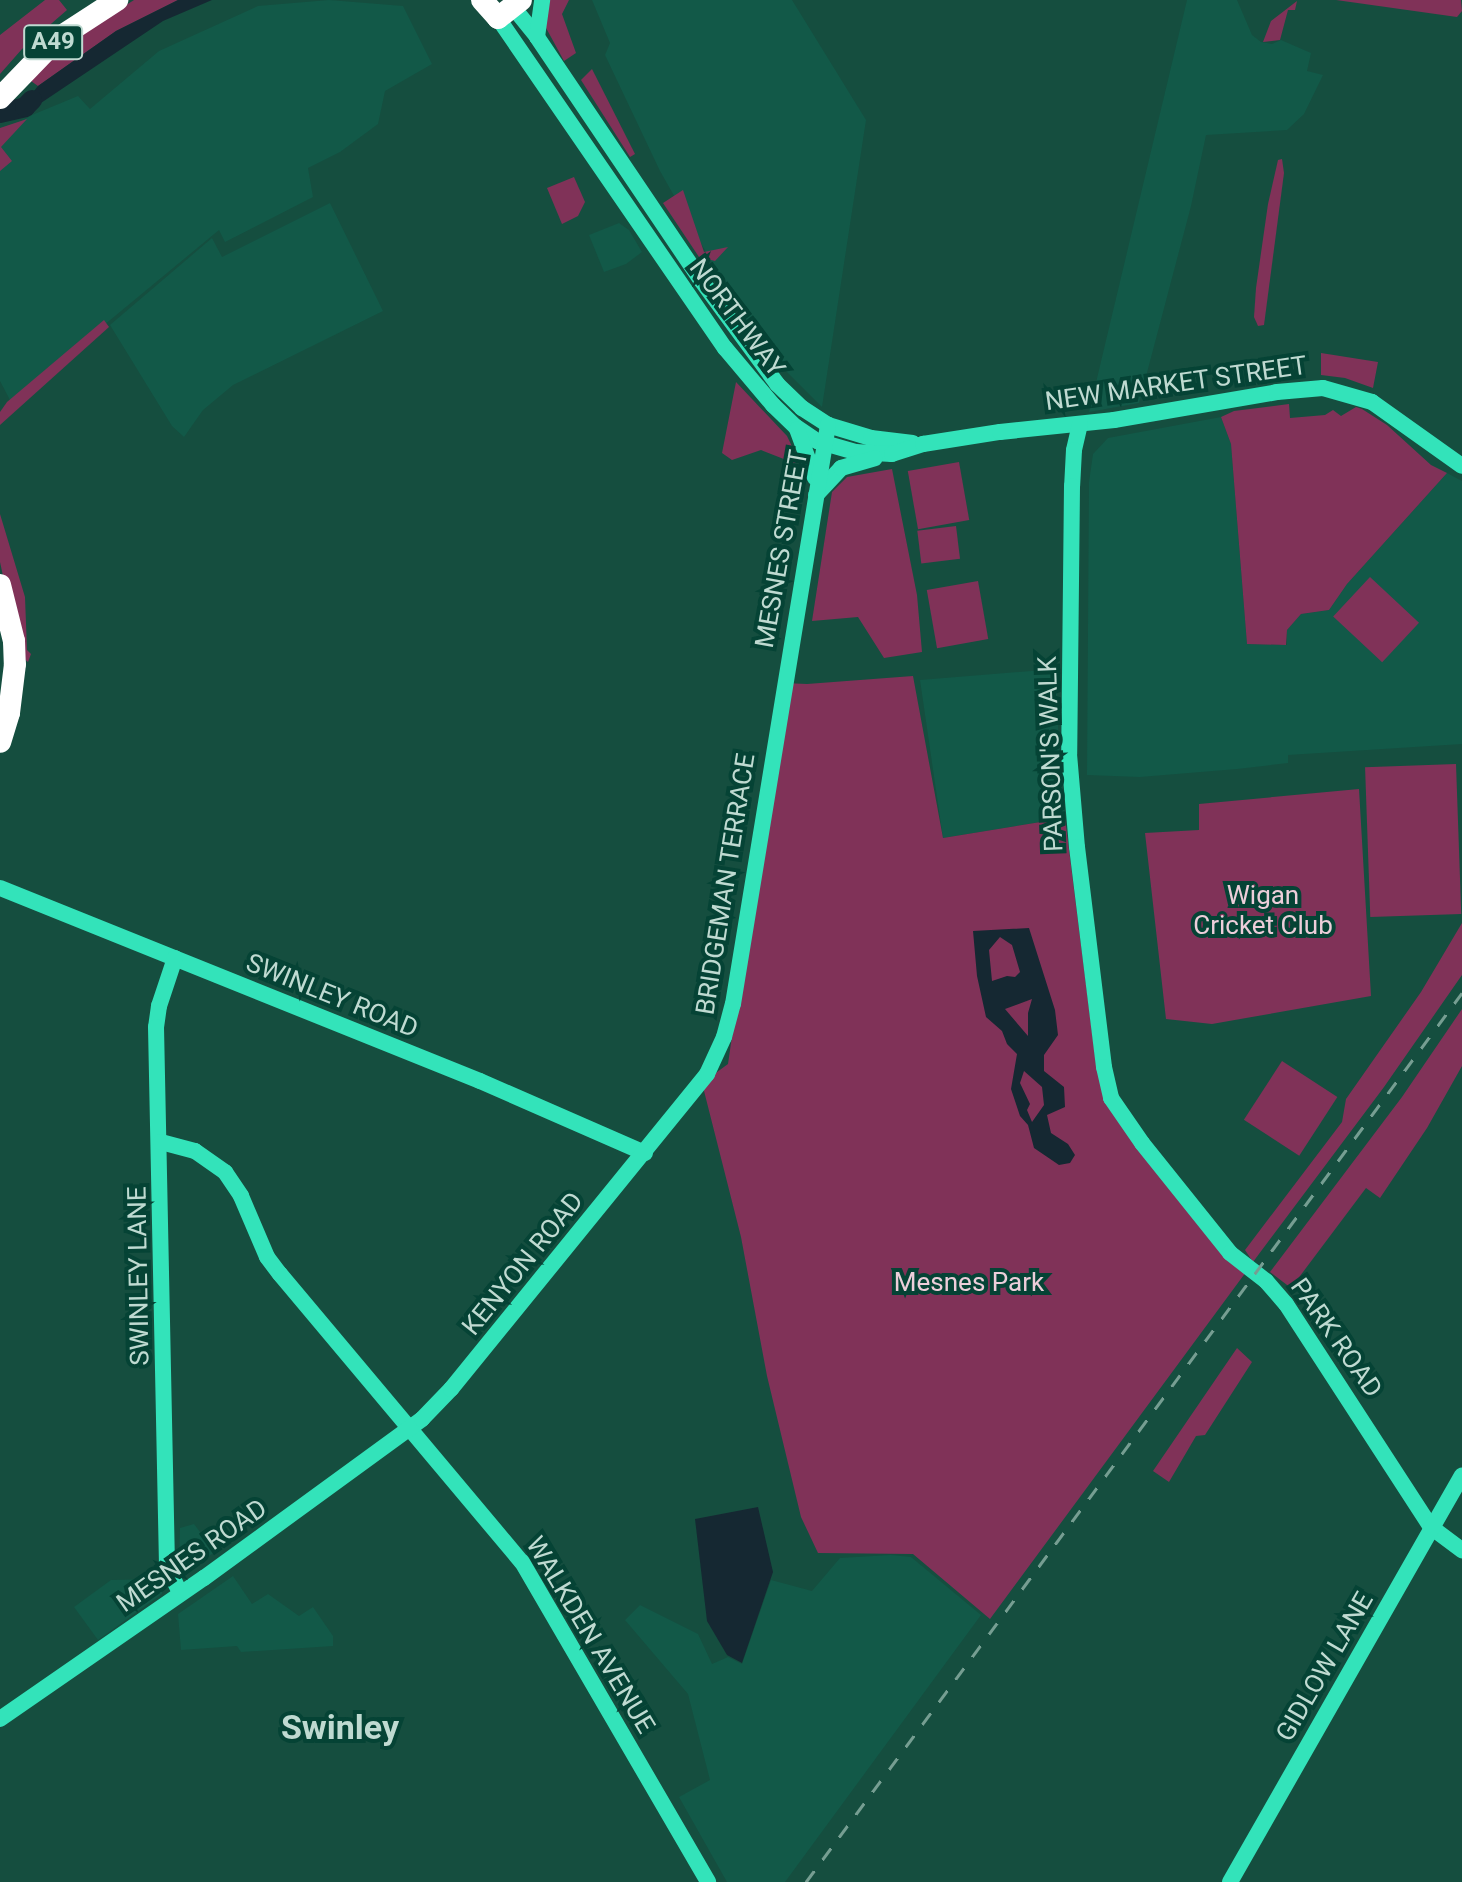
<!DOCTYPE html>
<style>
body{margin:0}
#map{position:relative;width:1462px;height:1882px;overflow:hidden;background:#154e3f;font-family:Roboto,sans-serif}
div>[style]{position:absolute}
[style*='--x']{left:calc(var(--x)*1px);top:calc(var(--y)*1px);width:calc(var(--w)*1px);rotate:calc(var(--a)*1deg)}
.built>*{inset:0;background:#125948}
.green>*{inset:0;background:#803258;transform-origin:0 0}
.water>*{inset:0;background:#152832}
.river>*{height:20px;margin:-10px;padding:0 10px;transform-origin:10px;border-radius:10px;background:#152832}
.secondary>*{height:16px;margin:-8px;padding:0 8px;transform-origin:8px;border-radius:8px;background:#33e3ba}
.highway>*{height:22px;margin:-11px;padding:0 11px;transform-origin:11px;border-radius:11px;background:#fff}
.rail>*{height:3px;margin-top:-1.5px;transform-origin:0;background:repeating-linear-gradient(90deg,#769e92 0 14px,transparent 0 28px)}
span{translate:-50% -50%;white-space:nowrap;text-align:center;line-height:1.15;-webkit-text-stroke:8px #054335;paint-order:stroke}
.shield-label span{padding:2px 6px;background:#054335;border:2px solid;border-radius:6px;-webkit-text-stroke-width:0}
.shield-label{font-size:24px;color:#bfdad1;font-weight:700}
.street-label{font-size:26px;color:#bfdad1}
.park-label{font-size:26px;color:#edceda}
.district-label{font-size:34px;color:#bfdad1;font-weight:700}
</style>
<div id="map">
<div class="built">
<div style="clip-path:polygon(329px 0,403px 6px,432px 64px,385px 91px,378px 124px,340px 152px,308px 168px,313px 197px,225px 242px,219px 230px,11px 402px,0 381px,0 146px,19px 123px,32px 115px,78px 96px,90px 109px,159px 51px,258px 6px)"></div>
<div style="clip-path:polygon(592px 0,792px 0,866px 120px,822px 407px,757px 342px,660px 171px,605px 55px,610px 43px)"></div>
<div style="clip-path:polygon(1187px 0,1237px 0,1252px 35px,1261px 42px,1272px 44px,1281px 40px,1311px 53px,1307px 71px,1323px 75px,1304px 114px,1287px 130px,1206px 135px,1191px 206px,1139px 403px,1089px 412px)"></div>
<div style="clip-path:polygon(330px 203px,383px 311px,233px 385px,203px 410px,184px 437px,172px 426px,110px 325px,212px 238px,222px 257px)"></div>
<div style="clip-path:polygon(619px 223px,629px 230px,642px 252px,626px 264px,604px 272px,589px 235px)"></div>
<div style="clip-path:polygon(1221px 417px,1231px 444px,1247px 644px,1287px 645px,1287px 630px,1301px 614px,1329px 610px,1347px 584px,1447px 473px,1462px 481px,1462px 744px,1288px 755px,1288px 763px,1237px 769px,1140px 777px,1087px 775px,1089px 482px,1093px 454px,1108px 438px)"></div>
<div style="clip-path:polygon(1056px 669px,1060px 780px,1065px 818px,943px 838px,920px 680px)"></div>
<div style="clip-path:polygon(194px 1524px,215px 1552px,188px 1570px,179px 1569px,180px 1528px)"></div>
<div style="clip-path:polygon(891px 1555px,911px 1557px,981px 1615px,785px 1882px,727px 1882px,679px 1797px,710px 1780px,688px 1694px,625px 1620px,640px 1605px,698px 1634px,712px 1664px,728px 1657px,742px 1664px,771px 1580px,812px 1591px,840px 1558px)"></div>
<div style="clip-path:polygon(233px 1576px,252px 1604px,268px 1594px,299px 1616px,313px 1607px,333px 1636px,333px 1646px,241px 1652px,237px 1646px,181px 1650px,178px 1614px)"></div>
<div style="clip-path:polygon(163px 1579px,162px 1594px,98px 1640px,74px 1607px,111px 1580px)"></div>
</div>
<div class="green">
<div style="clip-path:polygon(45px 0,59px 0,67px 10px,22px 49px,0 74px,0 35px)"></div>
<div style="clip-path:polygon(134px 0,178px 0,116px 31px,38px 86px,28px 79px,81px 34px)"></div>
<div style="clip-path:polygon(550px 0,569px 0,562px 14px,576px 53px,564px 61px,545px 26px)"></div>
<div style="clip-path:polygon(1336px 0,1461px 0,1462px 11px,1457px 17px)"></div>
<div style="clip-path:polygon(1297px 1px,1295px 10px,1288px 10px,1280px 40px,1263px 42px,1271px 21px)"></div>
<div style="clip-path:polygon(592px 69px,635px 154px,630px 157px,581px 80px)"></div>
<div style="clip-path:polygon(27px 119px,1px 147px,12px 161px,0 171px,0 128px)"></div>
<div style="clip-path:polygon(1282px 159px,1284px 173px,1264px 325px,1258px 326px,1254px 317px,1256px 288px,1268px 204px,1278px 160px)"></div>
<div style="clip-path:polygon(574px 177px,585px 202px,578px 216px,562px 224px,547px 188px)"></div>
<div style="clip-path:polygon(683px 190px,704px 252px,728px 247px,715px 261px,699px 257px,663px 203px)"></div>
<div style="clip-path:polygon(104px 320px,109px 327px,0 425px,0 412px,7px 402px)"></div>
<div style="clip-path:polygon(1321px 353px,1378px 362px,1373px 388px,1345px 378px,1321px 375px)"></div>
<div style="clip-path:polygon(736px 382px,787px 436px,799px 461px,794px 463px,761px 450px,732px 460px,722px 453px)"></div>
<div style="clip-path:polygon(1289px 404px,1290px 418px,1325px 415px,1333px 410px,1341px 416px,1356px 407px,1362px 409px,1387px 425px,1431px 465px,1447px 473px,1347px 584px,1329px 610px,1301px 614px,1287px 630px,1286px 645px,1247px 644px,1231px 444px,1221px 417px,1234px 411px)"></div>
<div style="left:959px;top:462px;width:59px;height:52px;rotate:80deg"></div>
<div style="clip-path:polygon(892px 469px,917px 595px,922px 652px,884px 658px,858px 617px,812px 621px,832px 492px,847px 477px)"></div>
<div style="clip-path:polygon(0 514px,25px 597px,27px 650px,31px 654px,28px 662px,20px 655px,0 562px)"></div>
<div style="left:956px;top:526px;width:33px;height:39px;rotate:83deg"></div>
<div style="left:1370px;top:577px;width:67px;height:54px;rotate:43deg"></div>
<div style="left:978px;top:581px;width:59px;height:52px;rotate:80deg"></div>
<div style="clip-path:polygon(913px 676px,943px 838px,1065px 818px,1096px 1064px,1104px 1094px,1246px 1272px,990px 1619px,913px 1554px,818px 1553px,801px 1517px,767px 1376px,741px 1237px,702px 1083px,728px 1064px,783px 683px,807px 684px)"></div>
<div style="left:1456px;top:764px;width:150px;height:91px;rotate:88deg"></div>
<div style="clip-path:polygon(1359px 789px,1371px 996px,1212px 1024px,1166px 1019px,1145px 833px,1199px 830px,1199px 804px)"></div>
<div style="clip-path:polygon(1462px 923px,1462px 975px,1384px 1087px,1253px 1262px,1245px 1250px,1342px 1122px,1346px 1099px,1421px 992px)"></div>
<div style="clip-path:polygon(1462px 1009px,1462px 1066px,1427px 1128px,1380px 1198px,1366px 1188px,1291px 1288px,1270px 1272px,1402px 1097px)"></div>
<div style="left:1282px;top:1061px;width:66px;height:70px;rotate:33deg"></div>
<div style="clip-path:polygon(1237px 1348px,1252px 1362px,1205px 1435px,1196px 1436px,1169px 1482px,1153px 1471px)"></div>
</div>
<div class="water">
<div style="clip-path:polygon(178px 0,212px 0,163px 21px,38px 105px,2px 121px,11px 108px,26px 101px,38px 86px,116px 31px)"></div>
<div style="clip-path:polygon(evenodd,1029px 928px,1055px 1010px,1058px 1035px,1044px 1055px,1044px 1071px,1064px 1087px,1065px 1107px,1047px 1115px,1051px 1133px,1068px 1144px,1075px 1155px,1070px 1163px,1059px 1165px,1034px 1148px,1028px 1125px,1020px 1116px,1011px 1089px,1017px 1054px,1007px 1044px,1002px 1031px,986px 1017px,977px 976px,973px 931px,1029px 928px,1000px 937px,1012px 945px,1020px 972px,1015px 977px,1007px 976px,992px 981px,989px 950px,1000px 937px,1029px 928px,1032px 999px,1028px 1013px,1028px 1036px,1005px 1009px,1032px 999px,1029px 928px,1024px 1071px,1042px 1087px,1044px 1105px,1032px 1122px,1027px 1110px,1030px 1104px,1020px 1083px,1024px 1071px)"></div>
<div style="clip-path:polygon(758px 1507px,773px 1572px,742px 1663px,727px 1655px,707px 1621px,695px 1519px)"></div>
</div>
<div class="river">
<div style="--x:0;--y:113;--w:26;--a:-13"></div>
<div style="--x:25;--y:107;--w:10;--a:-45"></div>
</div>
<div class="secondary">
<div style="--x:513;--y:7;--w:38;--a:51"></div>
<div style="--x:537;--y:37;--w:293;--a:56"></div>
<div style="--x:701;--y:280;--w:129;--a:53.8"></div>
<div style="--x:777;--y:384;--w:35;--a:44"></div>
<div style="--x:802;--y:408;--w:31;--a:33"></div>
<div style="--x:828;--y:425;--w:45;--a:16.8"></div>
<div style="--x:871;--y:438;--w:42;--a:6.8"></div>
<div style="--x:498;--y:18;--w:401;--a:55.5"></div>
<div style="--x:725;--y:348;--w:75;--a:49.9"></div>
<div style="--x:773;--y:405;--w:32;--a:44"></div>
<div style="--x:796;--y:427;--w:25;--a:34"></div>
<div style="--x:817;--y:441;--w:40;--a:16"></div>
<div style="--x:855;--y:452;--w:37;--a:3"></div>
<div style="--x:892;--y:454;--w:33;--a:-18"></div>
<div style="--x:923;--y:444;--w:78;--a:-8.9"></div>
<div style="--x:1000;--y:432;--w:115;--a:-6"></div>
<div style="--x:1114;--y:420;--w:165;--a:-9.7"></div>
<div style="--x:1277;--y:392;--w:46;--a:-5"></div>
<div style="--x:1323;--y:388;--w:51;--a:15.9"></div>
<div style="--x:1372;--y:402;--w:110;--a:35.4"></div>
<div style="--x:537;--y:37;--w:37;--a:-82"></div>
<div style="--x:1080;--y:424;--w:27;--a:103"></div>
<div style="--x:1074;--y:450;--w:36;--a:93"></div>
<div style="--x:1072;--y:486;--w:268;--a:90.6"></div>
<div style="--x:1069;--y:754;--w:93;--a:85.1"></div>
<div style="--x:1077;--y:847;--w:222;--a:83"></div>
<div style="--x:1104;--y:1067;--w:32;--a:77"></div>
<div style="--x:1111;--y:1098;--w:55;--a:55.4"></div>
<div style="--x:1142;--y:1143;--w:141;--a:51.3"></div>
<div style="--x:1230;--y:1253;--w:46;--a:37.9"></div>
<div style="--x:1266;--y:1281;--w:30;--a:49"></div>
<div style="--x:1286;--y:1304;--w:266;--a:57"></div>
<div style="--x:1431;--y:1527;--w:39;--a:37"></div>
<div style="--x:797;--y:429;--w:52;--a:69.8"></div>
<div style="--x:816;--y:495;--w:37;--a:-47"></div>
<div style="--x:841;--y:468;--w:35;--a:-16"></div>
<div style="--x:0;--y:888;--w:517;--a:21.9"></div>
<div style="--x:480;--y:1081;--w:180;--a:23.6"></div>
<div style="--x:175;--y:958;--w:51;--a:108.4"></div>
<div style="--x:159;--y:1006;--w:21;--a:98"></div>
<div style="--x:156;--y:1027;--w:539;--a:88.83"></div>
<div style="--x:167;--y:1566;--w:30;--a:64"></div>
<div style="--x:161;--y:1142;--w:35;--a:15"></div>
<div style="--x:195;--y:1151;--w:37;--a:35"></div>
<div style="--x:225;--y:1172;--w:29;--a:56"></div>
<div style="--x:241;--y:1196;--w:66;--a:66.9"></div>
<div style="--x:267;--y:1257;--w:21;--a:53"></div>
<div style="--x:280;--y:1274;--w:376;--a:50"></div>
<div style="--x:522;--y:1562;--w:370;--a:59.8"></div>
<div style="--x:0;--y:1719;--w:248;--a:-34.7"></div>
<div style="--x:204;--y:1578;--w:270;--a:-36.1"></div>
<div style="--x:422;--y:1419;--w:42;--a:-46"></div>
<div style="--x:451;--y:1389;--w:406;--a:-50.9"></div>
<div style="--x:707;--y:1074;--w:41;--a:-65.3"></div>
<div style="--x:724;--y:1037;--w:34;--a:-75"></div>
<div style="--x:733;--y:1004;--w:587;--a:-80.68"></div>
<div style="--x:1230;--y:1882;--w:468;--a:-60.3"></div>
</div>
<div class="highway">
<div style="--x:482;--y:0;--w:24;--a:48"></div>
<div style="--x:498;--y:18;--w:29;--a:-38"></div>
<div style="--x:0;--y:98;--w:82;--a:-46"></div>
<div style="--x:57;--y:39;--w:72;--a:-33"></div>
<div style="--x:0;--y:585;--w:58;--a:76"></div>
<div style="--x:14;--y:641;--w:23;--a:88"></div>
<div style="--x:15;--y:664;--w:49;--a:97"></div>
<div style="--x:9;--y:713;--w:30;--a:107"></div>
</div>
<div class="rail">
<div style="--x:806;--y:1882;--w:1105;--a:-53.58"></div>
</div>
<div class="shield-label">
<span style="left:53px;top:42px">A49</span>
</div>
<div class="street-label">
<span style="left:737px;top:318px;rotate:53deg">NORTHWAY</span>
<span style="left:1176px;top:384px;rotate:-8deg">NEW MARKET STREET</span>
<span style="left:782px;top:549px;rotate:-80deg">MESNES STREET</span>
<span style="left:1051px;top:754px;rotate:-92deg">PARSON'S WALK</span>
<span style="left:726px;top:884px;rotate:-81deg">BRIDGEMAN TERRACE</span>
<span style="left:332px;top:996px;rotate:22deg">SWINLEY ROAD</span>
<span style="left:523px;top:1264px;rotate:-51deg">KENYON ROAD</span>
<span style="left:139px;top:1276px;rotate:-91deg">SWINLEY LANE</span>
<span style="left:1336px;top:1338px;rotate:55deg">PARK ROAD</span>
<span style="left:192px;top:1556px;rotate:-35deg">MESNES ROAD</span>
<span style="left:590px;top:1635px;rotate:59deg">WALKDEN AVENUE</span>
<span style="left:1325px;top:1667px;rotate:-60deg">GIDLOW LANE</span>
</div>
<div class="park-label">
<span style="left:1263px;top:911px">Wigan<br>Cricket Club</span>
<span style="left:969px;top:1283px">Mesnes Park</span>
</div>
<div class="district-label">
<span style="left:340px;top:1728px">Swinley</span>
</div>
</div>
